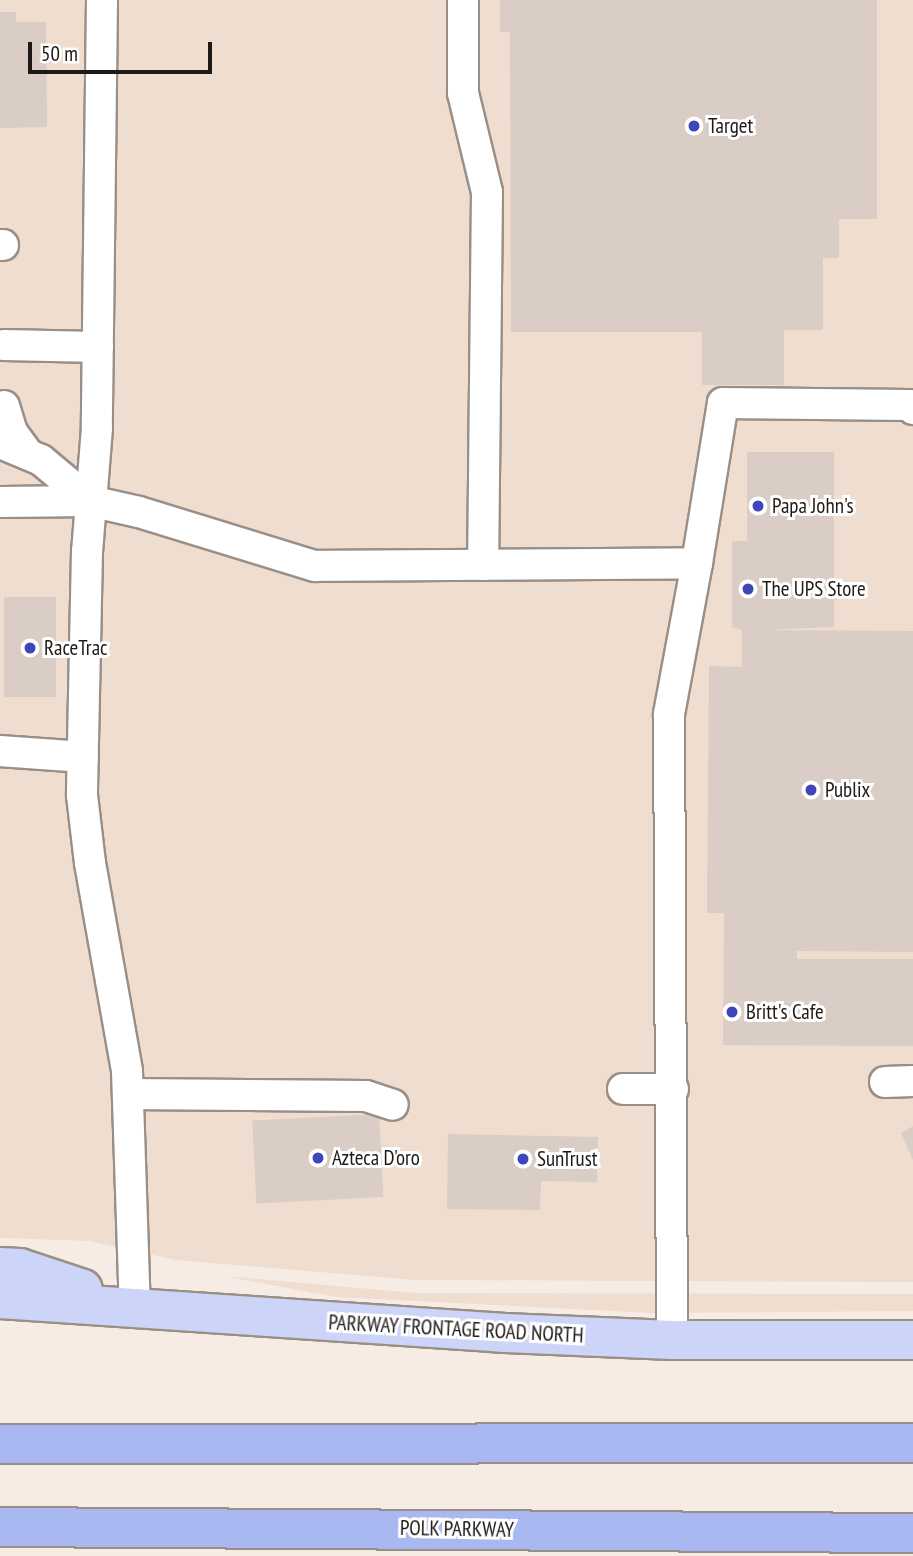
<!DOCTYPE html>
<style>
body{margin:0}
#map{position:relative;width:913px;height:1556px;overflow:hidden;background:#f7ece3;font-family:"PT Sans Narrow",sans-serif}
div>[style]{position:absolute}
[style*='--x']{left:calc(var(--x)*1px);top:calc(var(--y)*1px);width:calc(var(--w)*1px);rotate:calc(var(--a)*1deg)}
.built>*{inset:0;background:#efddcf}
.building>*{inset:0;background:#d9cdc5;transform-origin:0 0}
.roads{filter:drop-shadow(2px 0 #9a8f87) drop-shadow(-2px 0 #9a8f87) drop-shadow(0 2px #9a8f87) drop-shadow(0 -2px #9a8f87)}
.minor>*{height:30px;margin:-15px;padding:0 15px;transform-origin:15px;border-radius:15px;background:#fff}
.major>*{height:38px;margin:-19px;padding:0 19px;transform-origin:19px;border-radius:19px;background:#ccd4f7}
.highway>*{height:38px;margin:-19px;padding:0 19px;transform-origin:19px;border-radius:19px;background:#aab8f1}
.dots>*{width:19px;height:19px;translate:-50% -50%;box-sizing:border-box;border:4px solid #fff;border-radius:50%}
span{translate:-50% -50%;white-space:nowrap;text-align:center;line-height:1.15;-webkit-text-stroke:6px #fff;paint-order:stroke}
.poi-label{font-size:21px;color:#1d1916}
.left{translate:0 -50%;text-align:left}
.street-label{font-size:21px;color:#1d1916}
.scale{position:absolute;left:28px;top:42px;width:184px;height:32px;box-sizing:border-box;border:4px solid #1d1916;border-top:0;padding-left:9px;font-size:21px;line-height:24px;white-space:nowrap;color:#1d1916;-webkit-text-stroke:5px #fff;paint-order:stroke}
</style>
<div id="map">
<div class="built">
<div style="clip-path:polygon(0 0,913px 0,913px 1282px,416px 1280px,176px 1260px,89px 1241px,0 1238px)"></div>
<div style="clip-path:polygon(223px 1276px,416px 1293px,913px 1294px,913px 1311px,652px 1313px,336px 1297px)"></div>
</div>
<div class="building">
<div style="clip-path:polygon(500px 0,877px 0,877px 219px,839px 219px,839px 258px,823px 258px,823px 330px,784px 330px,784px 385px,702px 385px,702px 332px,511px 332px,510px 32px,500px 32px)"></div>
<div style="clip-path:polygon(0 12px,16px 12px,16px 22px,46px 22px,47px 127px,0 128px)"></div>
<div style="clip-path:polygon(747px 452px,834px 452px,834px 627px,767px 630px,913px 631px,913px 952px,797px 951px,797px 959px,913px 959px,913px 1046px,723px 1045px,724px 913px,707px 913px,709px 666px,742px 667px,742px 630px,732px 627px,732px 541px,747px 541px)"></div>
<div style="left:56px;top:597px;width:100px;height:52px;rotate:90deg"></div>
<div style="left:379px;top:1114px;width:83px;height:127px;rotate:87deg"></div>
<div style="clip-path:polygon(913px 1126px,913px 1160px,901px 1133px)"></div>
<div style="clip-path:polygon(448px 1134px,598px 1137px,597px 1182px,541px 1181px,540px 1210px,447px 1209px)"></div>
</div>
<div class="roads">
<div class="minor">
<div style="--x:102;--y:0;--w:428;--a:90.7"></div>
<div style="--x:97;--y:428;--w:123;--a:94.6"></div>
<div style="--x:87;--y:551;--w:244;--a:91.2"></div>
<div style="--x:82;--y:795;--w:68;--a:83.3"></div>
<div style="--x:90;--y:863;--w:211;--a:79.9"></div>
<div style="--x:127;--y:1071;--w:235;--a:88.1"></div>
<div style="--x:463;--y:0;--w:93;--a:90"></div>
<div style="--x:463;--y:93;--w:102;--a:76.4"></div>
<div style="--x:487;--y:192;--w:373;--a:90.6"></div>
<div style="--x:0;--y:245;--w:3;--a:0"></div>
<div style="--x:4;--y:345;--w:94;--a:1.2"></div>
<div style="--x:4;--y:406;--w:27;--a:73"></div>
<div style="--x:12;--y:432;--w:26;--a:54"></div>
<div style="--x:0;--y:443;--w:44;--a:22.5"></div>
<div style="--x:41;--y:460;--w:64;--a:39.9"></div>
<div style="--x:0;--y:502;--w:90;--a:-0.6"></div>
<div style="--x:90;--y:501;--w:50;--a:12.7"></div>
<div style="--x:139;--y:512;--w:184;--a:17.1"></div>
<div style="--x:315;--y:566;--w:382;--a:-0.4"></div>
<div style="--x:697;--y:563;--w:162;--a:-80.8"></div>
<div style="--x:723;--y:403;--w:186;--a:0.6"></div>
<div style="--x:909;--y:405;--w:6;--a:45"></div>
<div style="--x:0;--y:751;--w:83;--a:4.1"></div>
<div style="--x:885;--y:1082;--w:28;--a:-2"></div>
<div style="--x:623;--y:1089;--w:50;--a:0"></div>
<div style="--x:128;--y:1094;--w:238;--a:0.5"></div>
<div style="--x:366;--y:1096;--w:28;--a:18"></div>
<div style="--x:672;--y:1340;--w:626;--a:-90.27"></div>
<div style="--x:669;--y:714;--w:154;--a:-79.5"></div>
</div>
<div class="major">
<div style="--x:0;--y:1267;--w:20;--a:3"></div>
<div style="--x:20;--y:1268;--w:66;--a:18.4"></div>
<div style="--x:0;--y:1299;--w:506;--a:3.85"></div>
<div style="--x:505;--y:1333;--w:167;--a:2.4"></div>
<div style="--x:672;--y:1340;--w:241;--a:0"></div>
</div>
<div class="highway">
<div style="--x:0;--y:1444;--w:913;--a:-0.06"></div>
<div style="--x:0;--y:1527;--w:913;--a:0.38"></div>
</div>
</div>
<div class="dots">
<div style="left:694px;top:126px;background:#3f46ba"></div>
<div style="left:758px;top:506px;background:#3f46ba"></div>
<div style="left:748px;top:589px;background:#3f46ba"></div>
<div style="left:30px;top:648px;background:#3f46ba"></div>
<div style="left:811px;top:790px;background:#3f46ba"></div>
<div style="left:732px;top:1012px;background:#3f46ba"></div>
<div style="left:318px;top:1158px;background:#3f46ba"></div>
<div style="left:523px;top:1159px;background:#3f46ba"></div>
</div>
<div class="poi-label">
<span class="left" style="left:708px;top:126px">Target</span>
<span class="left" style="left:772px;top:506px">Papa John's</span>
<span class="left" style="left:762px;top:589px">The UPS Store</span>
<span class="left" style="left:44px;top:648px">RaceTrac</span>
<span class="left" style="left:825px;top:790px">Publix</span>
<span class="left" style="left:746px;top:1012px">Britt's Cafe</span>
<span class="left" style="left:332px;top:1158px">Azteca D'oro</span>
<span class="left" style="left:537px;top:1159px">SunTrust</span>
</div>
<div class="street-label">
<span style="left:456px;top:1329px;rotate:3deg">PARKWAY FRONTAGE ROAD NORTH</span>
<span style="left:457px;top:1529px;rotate:1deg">POLK PARKWAY</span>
</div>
<div class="scale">50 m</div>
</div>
